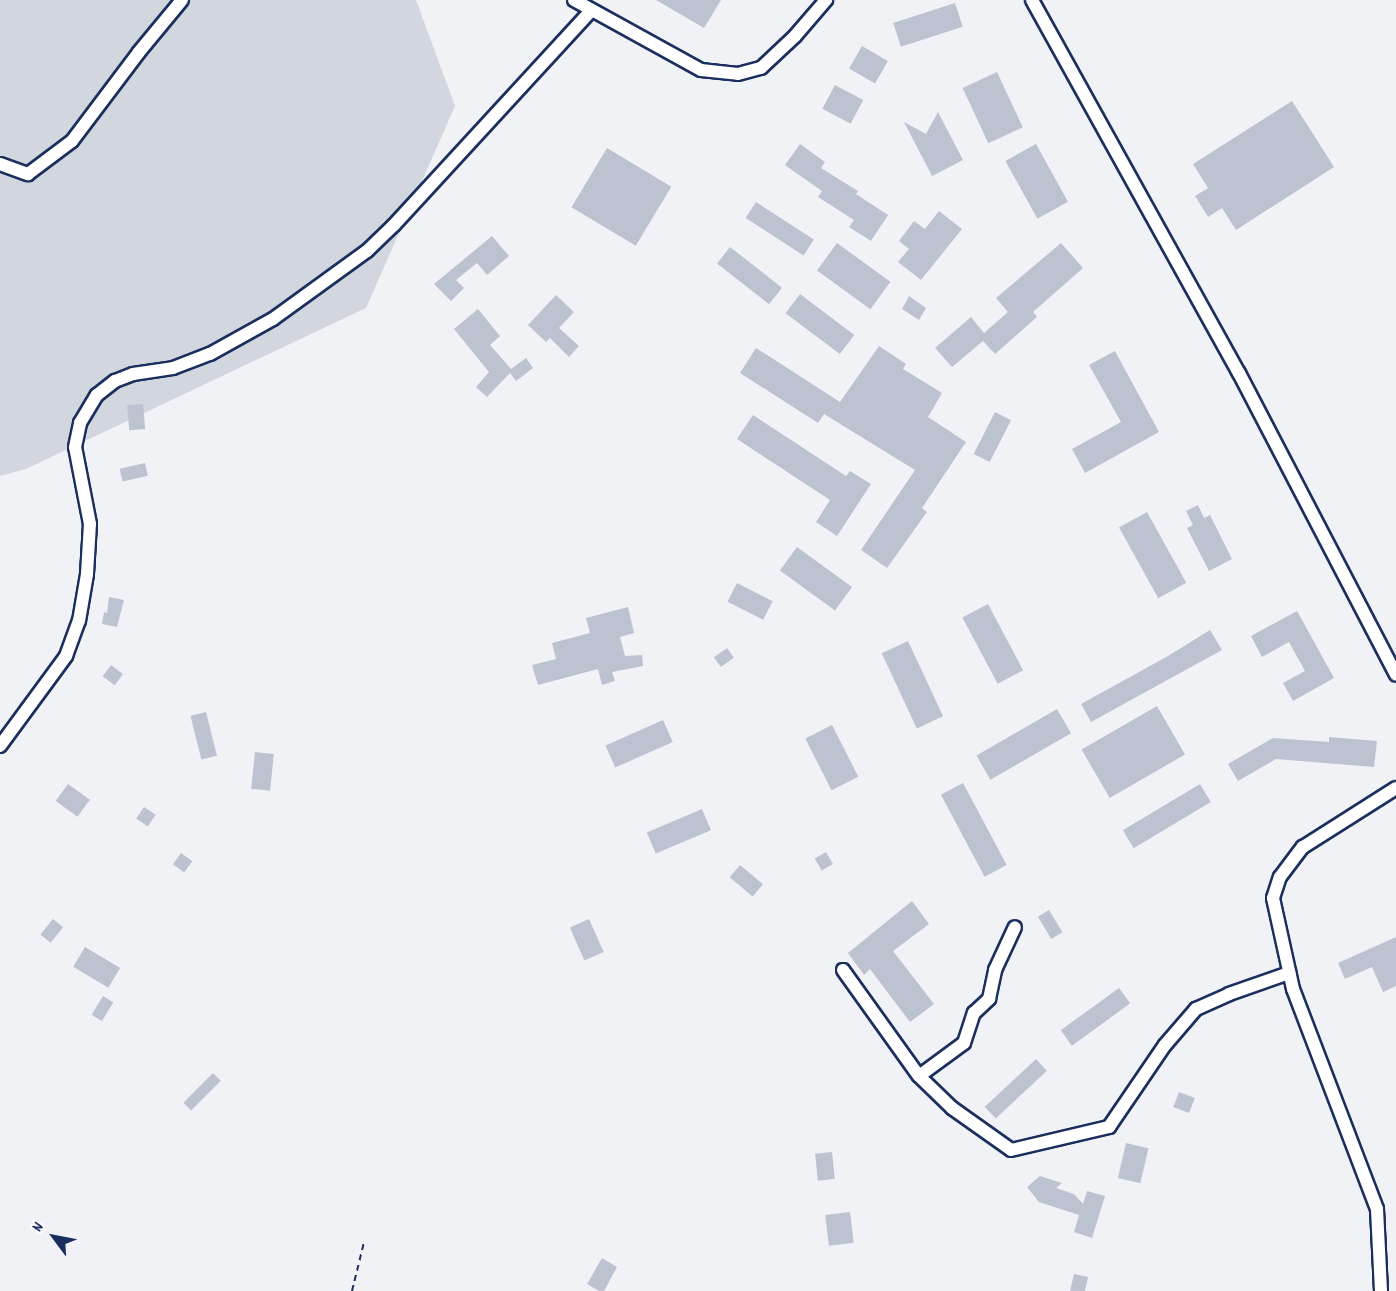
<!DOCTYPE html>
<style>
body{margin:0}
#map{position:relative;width:1396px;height:1291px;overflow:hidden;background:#f1f2f5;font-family:Dekko,sans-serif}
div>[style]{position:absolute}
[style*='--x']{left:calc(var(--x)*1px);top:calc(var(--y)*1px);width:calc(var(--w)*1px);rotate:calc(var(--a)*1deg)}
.green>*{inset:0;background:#d2d6df}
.building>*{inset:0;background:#bcc2d0;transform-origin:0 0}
.path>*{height:2px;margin-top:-1px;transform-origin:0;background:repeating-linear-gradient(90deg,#1b2f5e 0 6px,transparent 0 10.5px)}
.roads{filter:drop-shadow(2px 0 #1b2f5e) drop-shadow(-2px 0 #1b2f5e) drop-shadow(0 2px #1b2f5e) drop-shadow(0 -2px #1b2f5e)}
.minor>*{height:12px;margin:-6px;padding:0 6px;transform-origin:6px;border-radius:6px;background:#fff}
span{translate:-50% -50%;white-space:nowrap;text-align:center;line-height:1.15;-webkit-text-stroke:6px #fff;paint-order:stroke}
.north{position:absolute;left:24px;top:1207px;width:60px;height:60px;-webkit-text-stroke:4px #fff;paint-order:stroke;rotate:302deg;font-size:16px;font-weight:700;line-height:24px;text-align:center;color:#1b2f5e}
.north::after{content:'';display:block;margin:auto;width:21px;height:27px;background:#1b2f5e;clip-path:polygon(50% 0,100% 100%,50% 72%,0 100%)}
</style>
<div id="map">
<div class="green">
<div style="clip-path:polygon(0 0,416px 0,455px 106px,366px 308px,26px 469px,0 476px)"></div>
</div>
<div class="building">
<div style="clip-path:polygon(656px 0,721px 0,704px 28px)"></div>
<div style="left:955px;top:3px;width:25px;height:65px;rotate:72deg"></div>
<div style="left:862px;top:46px;width:30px;height:26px;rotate:30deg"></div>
<div style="left:997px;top:72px;width:61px;height:38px;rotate:65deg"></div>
<div style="left:835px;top:85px;width:32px;height:27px;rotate:28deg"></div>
<div style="clip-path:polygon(1292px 101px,1334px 167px,1236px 230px,1222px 208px,1208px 217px,1195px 196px,1208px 188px,1193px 164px)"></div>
<div style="clip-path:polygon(938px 112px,963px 160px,932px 176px,904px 122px,926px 134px)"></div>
<div style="clip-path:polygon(800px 144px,825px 162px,821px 168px,858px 191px,856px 194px,888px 215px,871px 241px,849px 227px,854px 220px,818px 197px,822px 191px,785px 165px)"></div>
<div style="left:1036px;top:144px;width:66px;height:35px;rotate:61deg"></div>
<div style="left:607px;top:148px;width:75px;height:69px;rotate:31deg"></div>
<div style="left:756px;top:202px;width:69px;height:19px;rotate:33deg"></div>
<div style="clip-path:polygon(939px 211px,962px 229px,921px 280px,898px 262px,909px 249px,899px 241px,914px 221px,925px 229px)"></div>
<div style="clip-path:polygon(492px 236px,509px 256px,487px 275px,477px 263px,456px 280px,464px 288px,451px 301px,434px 284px)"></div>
<div style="left:837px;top:243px;width:66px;height:34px;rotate:36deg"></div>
<div style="clip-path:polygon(1061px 243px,1083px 268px,1033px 312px,1037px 317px,995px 354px,983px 341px,952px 367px,935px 348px,971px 317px,984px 333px,1008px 312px,996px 298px)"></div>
<div style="left:730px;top:247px;width:66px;height:21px;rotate:38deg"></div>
<div style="left:800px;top:294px;width:68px;height:24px;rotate:37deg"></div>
<div style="clip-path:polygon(556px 295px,574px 312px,559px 328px,579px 346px,569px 357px,550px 338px,546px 342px,528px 325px)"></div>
<div style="clip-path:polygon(909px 296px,926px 308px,919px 320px,902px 309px)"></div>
<div style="clip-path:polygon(478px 309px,500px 336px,490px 345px,511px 369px,526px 358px,533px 368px,516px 381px,510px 373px,487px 397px,476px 387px,489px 372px,454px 329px)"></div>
<div style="clip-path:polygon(879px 346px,906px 364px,903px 369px,942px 393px,928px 417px,966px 442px,922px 508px,927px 512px,887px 568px,861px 550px,915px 470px,824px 414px,818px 423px,740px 373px,756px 348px,840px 402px)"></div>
<div style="clip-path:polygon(1115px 351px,1159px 432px,1085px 473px,1072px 449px,1121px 422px,1089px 365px)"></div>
<div style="left:143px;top:404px;width:25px;height:16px;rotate:85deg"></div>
<div style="left:995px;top:412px;width:18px;height:47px;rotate:27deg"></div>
<div style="clip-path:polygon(753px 415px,846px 476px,850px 471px,871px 484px,837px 536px,816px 522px,830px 500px,737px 439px)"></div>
<div style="left:145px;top:463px;width:13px;height:26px;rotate:77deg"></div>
<div style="clip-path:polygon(1198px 505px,1204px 518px,1210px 515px,1232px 559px,1209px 571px,1187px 528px,1193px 525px,1186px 511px)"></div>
<div style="left:1147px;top:512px;width:81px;height:32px;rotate:61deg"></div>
<div style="left:797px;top:547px;width:68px;height:29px;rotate:36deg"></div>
<div style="left:737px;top:583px;width:40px;height:21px;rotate:27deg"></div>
<div style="clip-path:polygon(109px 597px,124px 600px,117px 627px,102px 624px,104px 612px,107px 613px)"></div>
<div style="left:988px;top:604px;width:75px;height:29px;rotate:62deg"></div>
<div style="clip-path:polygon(628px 607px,634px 633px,620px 637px,625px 656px,642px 655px,643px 666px,612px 672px,615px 681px,602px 685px,598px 669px,538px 685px,532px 665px,556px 659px,552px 643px,590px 633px,586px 618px)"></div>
<div style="clip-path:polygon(1297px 611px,1334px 678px,1293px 701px,1283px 683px,1305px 671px,1289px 642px,1262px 657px,1251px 636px)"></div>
<div style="clip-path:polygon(1210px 630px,1222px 650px,1091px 722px,1081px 704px,1168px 656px)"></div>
<div style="left:908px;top:641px;width:83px;height:29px;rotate:65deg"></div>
<div style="left:727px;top:648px;width:12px;height:16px;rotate:55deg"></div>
<div style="left:111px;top:665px;width:15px;height:14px;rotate:37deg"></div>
<div style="left:1157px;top:706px;width:56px;height:87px;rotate:60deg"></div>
<div style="left:1057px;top:709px;width:28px;height:93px;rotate:60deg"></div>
<div style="left:206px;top:712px;width:45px;height:16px;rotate:76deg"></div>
<div style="left:663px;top:720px;width:24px;height:63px;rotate:66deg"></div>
<div style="left:832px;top:725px;width:58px;height:30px;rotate:63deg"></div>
<div style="clip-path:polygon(1329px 737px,1377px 741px,1374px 767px,1276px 759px,1238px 781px,1228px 764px,1273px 738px,1329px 742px)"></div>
<div style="left:255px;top:752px;width:19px;height:37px;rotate:6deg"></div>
<div style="left:963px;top:783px;width:93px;height:25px;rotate:62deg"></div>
<div style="left:68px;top:784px;width:27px;height:21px;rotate:36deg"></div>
<div style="left:1200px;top:784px;width:21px;height:90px;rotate:59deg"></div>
<div style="left:144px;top:807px;width:14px;height:14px;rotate:34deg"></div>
<div style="left:702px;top:809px;width:23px;height:60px;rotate:67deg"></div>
<div style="left:826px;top:852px;width:14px;height:13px;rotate:60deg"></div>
<div style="left:181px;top:853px;width:14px;height:14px;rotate:36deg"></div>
<div style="left:740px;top:865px;width:30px;height:16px;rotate:40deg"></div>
<div style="clip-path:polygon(912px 901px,929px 924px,893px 951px,934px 1004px,910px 1022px,870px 969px,864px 975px,848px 953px)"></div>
<div style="left:1049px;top:910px;width:26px;height:13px;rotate:59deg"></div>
<div style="left:53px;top:919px;width:13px;height:20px;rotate:39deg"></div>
<div style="left:589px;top:919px;width:36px;height:21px;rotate:66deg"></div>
<div style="clip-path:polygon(1396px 937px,1396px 986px,1383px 992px,1372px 967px,1345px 979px,1338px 963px)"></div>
<div style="left:85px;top:947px;width:41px;height:23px;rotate:31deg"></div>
<div style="left:1119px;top:988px;width:19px;height:72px;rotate:54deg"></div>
<div style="left:103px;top:996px;width:12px;height:22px;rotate:31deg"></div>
<div style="left:1036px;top:1059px;width:16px;height:70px;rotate:47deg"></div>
<div style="left:213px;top:1073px;width:11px;height:42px;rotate:45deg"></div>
<div style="left:1179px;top:1092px;width:17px;height:16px;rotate:21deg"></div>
<div style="left:1126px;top:1143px;width:23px;height:36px;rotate:13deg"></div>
<div style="left:832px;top:1152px;width:27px;height:17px;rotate:84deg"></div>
<div style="clip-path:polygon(1040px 1176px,1062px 1183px,1056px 1188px,1074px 1194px,1083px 1204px,1087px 1191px,1105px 1196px,1092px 1238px,1074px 1232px,1079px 1215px,1039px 1202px,1027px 1187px)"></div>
<div style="left:850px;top:1212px;width:31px;height:25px;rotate:83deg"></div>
<div style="clip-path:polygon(602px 1258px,617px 1267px,604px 1291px,599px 1291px,587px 1284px)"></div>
<div style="clip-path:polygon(1074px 1274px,1088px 1277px,1085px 1291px,1070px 1291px)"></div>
</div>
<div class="path">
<div style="--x:352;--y:1291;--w:50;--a:-76.2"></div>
</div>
<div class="roads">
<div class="minor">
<div style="--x:574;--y:0;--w:145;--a:28.9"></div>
<div style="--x:701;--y:70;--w:37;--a:6"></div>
<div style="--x:738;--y:74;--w:24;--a:-15"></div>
<div style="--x:761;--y:68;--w:47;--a:-43.3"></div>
<div style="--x:795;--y:36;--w:48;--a:-49.3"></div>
<div style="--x:1032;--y:0;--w:427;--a:61"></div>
<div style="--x:1239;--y:373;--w:340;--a:62.5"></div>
<div style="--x:0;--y:164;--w:30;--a:20"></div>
<div style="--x:28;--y:174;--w:55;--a:-36.9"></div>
<div style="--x:72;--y:141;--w:111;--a:-53"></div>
<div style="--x:139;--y:52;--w:67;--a:-50.4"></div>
<div style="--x:0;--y:746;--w:112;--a:-53.7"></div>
<div style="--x:66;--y:656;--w:37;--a:-70"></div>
<div style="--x:79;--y:621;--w:48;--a:-80.3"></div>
<div style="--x:87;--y:574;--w:50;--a:-86.6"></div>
<div style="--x:90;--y:524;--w:78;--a:-101"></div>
<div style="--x:75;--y:447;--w:25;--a:-78"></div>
<div style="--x:80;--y:423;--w:33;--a:-59"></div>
<div style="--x:97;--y:395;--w:23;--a:-38"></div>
<div style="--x:115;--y:381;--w:19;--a:-21"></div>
<div style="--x:133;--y:374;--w:40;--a:-8.5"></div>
<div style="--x:173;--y:368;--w:40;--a:-21"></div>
<div style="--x:210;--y:354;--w:72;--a:-29.1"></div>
<div style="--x:273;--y:319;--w:116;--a:-35.9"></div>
<div style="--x:367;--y:251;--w:37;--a:-44"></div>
<div style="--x:394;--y:225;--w:291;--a:-47.4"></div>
<div style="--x:843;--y:970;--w:130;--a:54.4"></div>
<div style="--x:919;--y:1076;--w:46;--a:44.1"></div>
<div style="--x:952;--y:1108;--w:72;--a:35.4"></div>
<div style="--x:1011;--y:1150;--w:101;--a:-13.2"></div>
<div style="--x:1109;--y:1127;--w:99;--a:-55.7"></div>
<div style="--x:1165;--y:1045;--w:48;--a:-49.3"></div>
<div style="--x:1196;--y:1009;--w:36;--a:-24"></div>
<div style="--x:1229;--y:994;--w:64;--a:-19.3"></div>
<div style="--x:919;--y:1076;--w:56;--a:-36.3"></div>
<div style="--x:964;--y:1043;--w:32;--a:-72"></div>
<div style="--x:974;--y:1013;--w:21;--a:-43"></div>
<div style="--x:989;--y:999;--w:30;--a:-78"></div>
<div style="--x:995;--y:970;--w:47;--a:-65.1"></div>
<div style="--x:1381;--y:1291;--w:82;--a:-92.8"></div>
<div style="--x:1377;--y:1209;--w:235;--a:-110.9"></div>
<div style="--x:1293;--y:989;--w:93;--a:-102.4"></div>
<div style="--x:1273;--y:898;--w:22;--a:-72"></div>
<div style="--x:1280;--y:877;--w:38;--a:-53"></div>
<div style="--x:1303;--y:847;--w:110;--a:-32.4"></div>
</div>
</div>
<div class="north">N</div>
</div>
